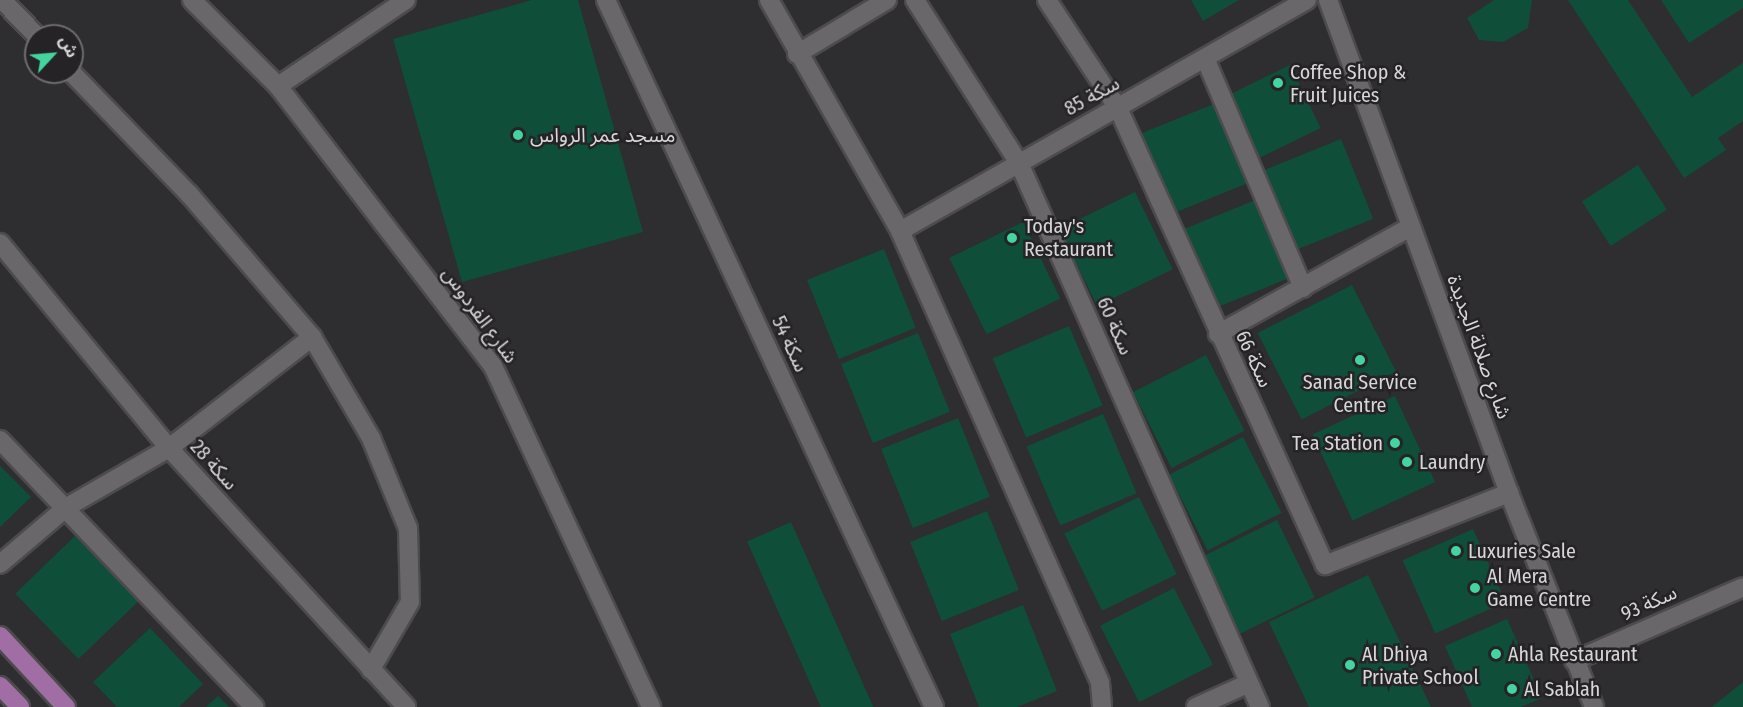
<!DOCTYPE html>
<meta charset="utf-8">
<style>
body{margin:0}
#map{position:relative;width:1743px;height:707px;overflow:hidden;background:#2e2d2f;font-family:"Fira Sans Condensed","Noto Sans Arabic",sans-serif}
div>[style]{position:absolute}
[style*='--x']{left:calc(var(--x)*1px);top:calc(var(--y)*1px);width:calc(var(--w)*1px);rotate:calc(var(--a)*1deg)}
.building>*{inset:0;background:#0f4f39;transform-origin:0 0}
.roads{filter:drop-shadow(2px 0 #4d4b4d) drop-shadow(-2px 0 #4d4b4d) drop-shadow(0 2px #4d4b4d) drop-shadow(0 -2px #4d4b4d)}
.minor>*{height:18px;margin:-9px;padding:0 9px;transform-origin:9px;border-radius:9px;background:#696769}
.major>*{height:18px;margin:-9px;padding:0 9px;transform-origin:9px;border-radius:9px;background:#a06ea4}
.dots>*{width:16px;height:16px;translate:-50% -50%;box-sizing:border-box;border:3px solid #252325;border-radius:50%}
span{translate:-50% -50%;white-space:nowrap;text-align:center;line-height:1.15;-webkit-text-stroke:5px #252325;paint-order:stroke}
.poi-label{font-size:20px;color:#d8d7d8}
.left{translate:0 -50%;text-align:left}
.right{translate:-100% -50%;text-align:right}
.street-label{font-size:20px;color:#d8d7d8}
.north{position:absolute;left:24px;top:24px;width:60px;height:60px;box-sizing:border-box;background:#252325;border:2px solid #6d6b6d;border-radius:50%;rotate:64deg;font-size:16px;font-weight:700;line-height:24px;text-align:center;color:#d8d7d8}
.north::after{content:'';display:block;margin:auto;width:21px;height:27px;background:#44d4a0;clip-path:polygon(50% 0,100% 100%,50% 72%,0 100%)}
</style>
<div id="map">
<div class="building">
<div style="clip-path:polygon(532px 0,578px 0,643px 232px,462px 282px,393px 39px)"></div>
<div style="clip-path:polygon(1191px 0,1239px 0,1203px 21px)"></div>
<div style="clip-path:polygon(1494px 0,1532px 0,1528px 28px,1503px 42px,1479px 40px,1467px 18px)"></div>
<div style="clip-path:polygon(1568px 0,1628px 0,1692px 97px,1743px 63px,1743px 121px,1718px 138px,1726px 150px,1684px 178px)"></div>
<div style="clip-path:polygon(1661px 0,1743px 0,1743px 8px,1689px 43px)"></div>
<div style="left:1290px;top:65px;width:70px;height:68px;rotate:64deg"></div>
<div style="left:1214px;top:104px;width:86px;height:83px;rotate:68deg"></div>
<div style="left:1341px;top:139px;width:86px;height:83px;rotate:68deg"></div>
<div style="left:1638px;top:165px;width:53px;height:67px;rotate:57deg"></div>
<div style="left:1135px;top:192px;width:86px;height:84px;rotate:64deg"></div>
<div style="left:1258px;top:199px;width:85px;height:84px;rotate:68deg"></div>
<div style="left:1023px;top:222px;width:85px;height:82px;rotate:64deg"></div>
<div style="left:884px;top:249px;width:85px;height:83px;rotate:68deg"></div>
<div style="left:1352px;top:285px;width:97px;height:106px;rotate:63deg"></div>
<div style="left:1069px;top:326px;width:86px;height:83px;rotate:67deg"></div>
<div style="left:918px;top:333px;width:85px;height:83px;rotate:68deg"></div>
<div style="left:1206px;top:355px;width:85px;height:82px;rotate:63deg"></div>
<div style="left:1395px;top:396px;width:95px;height:91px;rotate:65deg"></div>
<div style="left:1103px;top:414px;width:86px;height:83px;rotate:67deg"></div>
<div style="left:958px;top:418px;width:85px;height:83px;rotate:68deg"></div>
<div style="left:1243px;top:437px;width:85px;height:83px;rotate:63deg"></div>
<div style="clip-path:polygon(0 466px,31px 497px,0 527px)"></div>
<div style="left:1139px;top:497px;width:86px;height:83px;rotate:64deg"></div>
<div style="left:987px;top:511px;width:85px;height:83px;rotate:68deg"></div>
<div style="left:1277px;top:520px;width:86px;height:83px;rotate:64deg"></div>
<div style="left:791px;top:522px;width:203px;height:48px;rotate:66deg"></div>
<div style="left:1473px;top:529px;width:80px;height:77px;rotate:66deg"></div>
<div style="left:75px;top:536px;width:91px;height:83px;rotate:46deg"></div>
<div style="clip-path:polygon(1368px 575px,1431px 707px,1309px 707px,1269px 622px)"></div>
<div style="left:1174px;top:588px;width:86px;height:83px;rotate:63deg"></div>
<div style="clip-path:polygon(1023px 605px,1057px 691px,1017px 707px,979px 707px,950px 634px)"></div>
<div style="clip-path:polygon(1507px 619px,1542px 698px,1521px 707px,1472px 707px,1445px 646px)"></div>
<div style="clip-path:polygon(150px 628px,203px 684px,179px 707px,117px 707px,93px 682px)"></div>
<div style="clip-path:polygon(1743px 682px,1743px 707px,1712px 707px)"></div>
<div style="clip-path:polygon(218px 696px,229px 707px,206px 707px)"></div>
</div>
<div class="roads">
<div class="minor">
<div style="--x:2;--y:0;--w:50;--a:45.8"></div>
<div style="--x:192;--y:0;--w:122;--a:45"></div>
<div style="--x:278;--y:86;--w:353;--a:52.5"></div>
<div style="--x:493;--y:366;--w:376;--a:65.1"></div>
<div style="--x:606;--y:0;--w:779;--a:65.11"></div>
<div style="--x:769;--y:0;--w:266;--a:60.4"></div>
<div style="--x:900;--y:231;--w:494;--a:66.1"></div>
<div style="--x:1100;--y:683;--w:24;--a:85"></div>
<div style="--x:915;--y:0;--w:193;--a:57.5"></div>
<div style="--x:1019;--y:163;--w:595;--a:66.11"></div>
<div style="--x:1047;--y:0;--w:129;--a:56.7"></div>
<div style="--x:1118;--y:108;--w:502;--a:65.63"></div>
<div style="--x:1325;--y:565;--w:198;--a:-21.4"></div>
<div style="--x:1328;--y:0;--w:525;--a:69.84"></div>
<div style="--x:1509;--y:493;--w:230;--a:68.3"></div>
<div style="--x:797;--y:54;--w:105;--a:-31"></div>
<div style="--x:1205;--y:58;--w:250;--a:66.9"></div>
<div style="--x:71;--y:72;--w:170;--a:46"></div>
<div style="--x:189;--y:194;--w:189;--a:49.3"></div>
<div style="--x:312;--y:337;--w:117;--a:59.7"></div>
<div style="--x:371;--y:438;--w:97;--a:67.7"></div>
<div style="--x:408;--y:528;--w:74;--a:88.5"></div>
<div style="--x:410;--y:602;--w:78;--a:120.2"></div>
<div style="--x:278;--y:86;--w:154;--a:-33.9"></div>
<div style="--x:900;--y:231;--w:468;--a:-29.6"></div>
<div style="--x:0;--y:243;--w:266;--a:50.5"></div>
<div style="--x:169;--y:448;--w:351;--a:47.5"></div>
<div style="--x:1218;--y:334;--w:220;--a:-29.1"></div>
<div style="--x:0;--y:440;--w:369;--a:46.4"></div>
<div style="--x:0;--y:564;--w:88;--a:-40.4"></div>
<div style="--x:67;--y:507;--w:118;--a:-30"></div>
<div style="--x:169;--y:448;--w:181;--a:-37.8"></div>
<div style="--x:1574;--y:661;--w:184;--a:-23.6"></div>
<div style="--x:1196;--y:707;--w:56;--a:-24.3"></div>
</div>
<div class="major">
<div style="--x:0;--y:636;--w:97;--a:47.1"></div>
<div style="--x:0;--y:686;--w:29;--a:46"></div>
</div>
</div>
<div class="dots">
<div style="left:1278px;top:83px;background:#44d4a0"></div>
<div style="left:518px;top:135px;background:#44d4a0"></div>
<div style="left:1012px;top:238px;background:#44d4a0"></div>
<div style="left:1360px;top:360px;background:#44d4a0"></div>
<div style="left:1395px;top:443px;background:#44d4a0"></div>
<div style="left:1407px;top:462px;background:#44d4a0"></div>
<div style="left:1456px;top:551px;background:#44d4a0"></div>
<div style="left:1475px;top:588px;background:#44d4a0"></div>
<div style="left:1496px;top:654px;background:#44d4a0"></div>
<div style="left:1350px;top:665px;background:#44d4a0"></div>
<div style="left:1512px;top:689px;background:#44d4a0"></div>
</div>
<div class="poi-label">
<span class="left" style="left:1290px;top:84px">Coffee Shop &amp;<br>Fruit Juices</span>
<span class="left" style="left:530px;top:135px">مسجد عمر الرواس</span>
<span class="left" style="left:1024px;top:238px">Today's<br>Restaurant</span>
<span style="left:1360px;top:394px">Sanad Service<br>Centre</span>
<span class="right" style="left:1383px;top:443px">Tea Station</span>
<span class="left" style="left:1419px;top:462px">Laundry</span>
<span class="left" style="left:1468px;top:551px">Luxuries Sale</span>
<span class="left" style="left:1487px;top:588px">Al Mera<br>Game Centre</span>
<span class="left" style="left:1362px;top:666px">Al Dhiya<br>Private School</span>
<span class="left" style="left:1508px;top:654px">Ahla Restaurant</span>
<span class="left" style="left:1524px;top:689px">Al Sablah</span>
</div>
<div class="street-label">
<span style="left:1092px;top:96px;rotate:-29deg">سكة 85</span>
<span style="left:480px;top:315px;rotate:54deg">شارع الفردوس</span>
<span style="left:1115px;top:326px;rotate:66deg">سكة 60</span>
<span style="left:790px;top:344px;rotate:65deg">سكة 54</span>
<span style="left:1479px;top:347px;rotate:70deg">شارع صلالة الجديدة</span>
<span style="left:1254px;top:359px;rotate:65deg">سكة 66</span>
<span style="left:214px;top:465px;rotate:48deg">سكة 28</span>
<span style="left:1649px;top:603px;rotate:-24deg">سكة 93</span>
</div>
<div class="north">ش</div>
</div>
